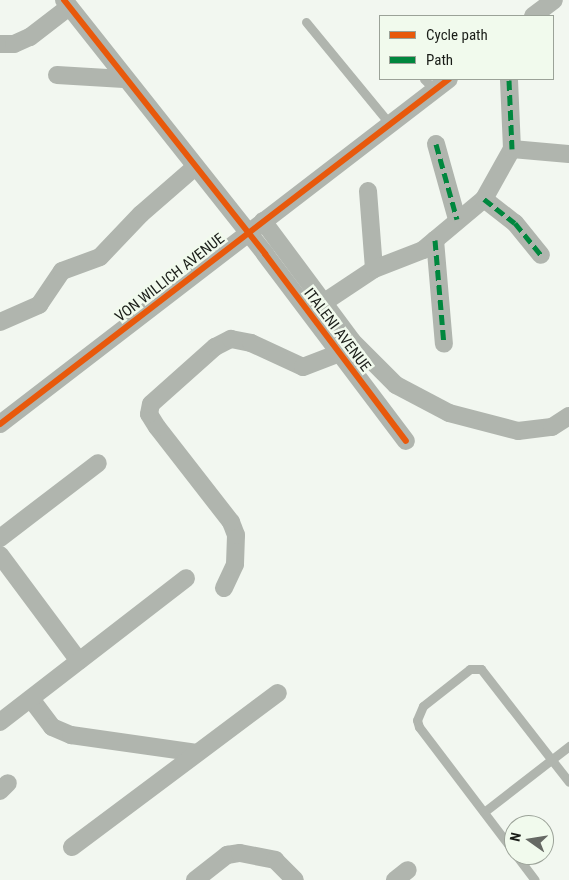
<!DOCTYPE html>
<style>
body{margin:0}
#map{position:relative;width:569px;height:880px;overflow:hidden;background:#f2f7f0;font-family:"Roboto Condensed",sans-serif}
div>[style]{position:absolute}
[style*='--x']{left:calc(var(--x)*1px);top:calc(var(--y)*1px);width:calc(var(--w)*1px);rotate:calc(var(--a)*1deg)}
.lane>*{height:9px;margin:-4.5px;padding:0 4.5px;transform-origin:4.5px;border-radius:4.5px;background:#b0b5ae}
.street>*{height:18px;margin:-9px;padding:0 9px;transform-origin:9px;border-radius:9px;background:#b0b5ae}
.quiet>*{height:5px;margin-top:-2.5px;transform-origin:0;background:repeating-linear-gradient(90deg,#00873e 0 10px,transparent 0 15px)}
.cycleway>*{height:6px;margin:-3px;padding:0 3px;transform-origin:3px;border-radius:3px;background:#e8590c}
span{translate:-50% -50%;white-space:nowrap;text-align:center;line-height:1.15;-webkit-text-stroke:5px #f1faed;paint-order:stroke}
.street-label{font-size:15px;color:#1a1d18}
.legend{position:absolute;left:379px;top:15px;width:175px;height:65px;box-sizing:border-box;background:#f1faed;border:1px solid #9ba298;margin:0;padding:6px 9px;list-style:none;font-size:15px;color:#1a1d18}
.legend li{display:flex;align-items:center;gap:10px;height:25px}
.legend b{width:25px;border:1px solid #9ba298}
.north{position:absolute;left:504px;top:815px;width:50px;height:50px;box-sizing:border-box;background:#f1faed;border:1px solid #9ba298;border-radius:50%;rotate:283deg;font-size:14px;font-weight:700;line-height:20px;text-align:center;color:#1a1d18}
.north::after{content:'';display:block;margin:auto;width:18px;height:22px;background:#666964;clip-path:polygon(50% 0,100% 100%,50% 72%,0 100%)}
</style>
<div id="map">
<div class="lane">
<div style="--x:306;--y:22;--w:131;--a:50.6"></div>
<div style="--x:424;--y:79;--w:16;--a:45"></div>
<div style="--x:484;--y:812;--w:108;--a:-37.8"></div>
<div style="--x:514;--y:852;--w:157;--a:-127.2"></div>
<div style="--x:419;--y:727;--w:7;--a:-106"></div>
<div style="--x:417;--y:720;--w:15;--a:-67"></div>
<div style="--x:423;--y:706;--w:60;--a:-38.2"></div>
<div style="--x:470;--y:669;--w:11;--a:0"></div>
<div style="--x:481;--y:669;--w:143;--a:52.1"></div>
<div style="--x:516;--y:855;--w:31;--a:53"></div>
</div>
<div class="street">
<div style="--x:64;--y:0;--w:324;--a:51.6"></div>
<div style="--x:265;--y:254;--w:234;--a:53"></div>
<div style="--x:533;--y:16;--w:26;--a:-37"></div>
<div style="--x:0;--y:44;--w:14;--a:0"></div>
<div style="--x:14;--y:44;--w:17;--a:-24"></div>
<div style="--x:30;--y:37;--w:49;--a:-37.6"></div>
<div style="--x:57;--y:75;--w:67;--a:3.4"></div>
<div style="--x:509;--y:80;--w:69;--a:87.5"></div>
<div style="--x:436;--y:144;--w:78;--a:74.4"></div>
<div style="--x:368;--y:191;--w:78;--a:85.6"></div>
<div style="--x:484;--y:199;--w:39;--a:38"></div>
<div style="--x:515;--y:223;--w:41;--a:50.9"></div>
<div style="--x:263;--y:221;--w:149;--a:53.4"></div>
<div style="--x:352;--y:341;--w:62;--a:45"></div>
<div style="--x:396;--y:385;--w:60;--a:27.8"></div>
<div style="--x:449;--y:413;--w:71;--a:14.6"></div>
<div style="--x:518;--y:431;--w:34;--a:-7"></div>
<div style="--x:552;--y:427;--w:20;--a:-33"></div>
<div style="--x:435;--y:240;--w:104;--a:85.1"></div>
<div style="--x:323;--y:303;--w:61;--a:-33.7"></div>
<div style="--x:374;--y:269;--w:53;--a:-21.2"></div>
<div style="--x:423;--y:250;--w:16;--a:-40"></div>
<div style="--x:435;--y:240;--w:64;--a:-39.9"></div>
<div style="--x:484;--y:199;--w:57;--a:-60.8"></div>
<div style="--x:512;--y:149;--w:57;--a:5"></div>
<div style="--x:0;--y:322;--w:43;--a:-23.6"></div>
<div style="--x:39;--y:305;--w:41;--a:-55.9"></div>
<div style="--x:62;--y:271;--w:40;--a:-20.2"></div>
<div style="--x:100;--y:257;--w:59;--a:-46.4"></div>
<div style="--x:141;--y:214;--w:72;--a:-41"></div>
<div style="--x:0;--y:424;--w:566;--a:-37.54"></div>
<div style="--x:0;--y:538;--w:123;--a:-37.4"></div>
<div style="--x:0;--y:555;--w:132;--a:53.3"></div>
<div style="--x:224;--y:588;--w:26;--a:-65"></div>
<div style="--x:235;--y:564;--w:29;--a:-88"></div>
<div style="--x:236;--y:535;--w:14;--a:-111"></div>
<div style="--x:231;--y:522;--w:120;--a:-127.9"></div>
<div style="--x:157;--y:427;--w:15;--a:-122"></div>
<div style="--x:149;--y:414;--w:10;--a:-79"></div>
<div style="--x:151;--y:404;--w:86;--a:-41.7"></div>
<div style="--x:215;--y:347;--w:18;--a:-27"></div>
<div style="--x:231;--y:339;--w:20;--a:11"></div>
<div style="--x:251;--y:343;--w:57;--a:24.8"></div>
<div style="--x:303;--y:367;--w:39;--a:-21"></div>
<div style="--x:31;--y:699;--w:35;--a:53"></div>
<div style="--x:52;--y:727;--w:21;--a:23"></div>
<div style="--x:71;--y:735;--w:127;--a:8.1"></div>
<div style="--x:0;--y:722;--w:235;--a:-37.7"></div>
<div style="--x:0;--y:791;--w:11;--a:-45"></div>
<div style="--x:72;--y:847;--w:257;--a:-36.8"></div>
<div style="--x:195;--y:880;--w:41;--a:-38"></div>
<div style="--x:227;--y:855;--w:13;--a:-9"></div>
<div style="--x:240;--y:853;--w:36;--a:11"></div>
<div style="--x:275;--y:860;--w:28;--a:45"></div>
<div style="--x:395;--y:880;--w:16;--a:-38"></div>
</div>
<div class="quiet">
<div style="--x:509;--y:80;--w:69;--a:87.5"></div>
<div style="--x:436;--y:144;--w:78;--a:74.4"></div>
<div style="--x:484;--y:199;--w:39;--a:38"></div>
<div style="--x:515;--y:223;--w:41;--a:50.9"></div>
<div style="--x:435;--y:240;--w:104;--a:85.1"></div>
</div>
<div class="cycleway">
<div style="--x:64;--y:0;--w:324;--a:51.6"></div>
<div style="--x:265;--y:254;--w:234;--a:53"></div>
<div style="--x:0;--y:424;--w:566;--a:-37.54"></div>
</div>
<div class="street-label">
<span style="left:170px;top:278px;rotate:-38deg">VON WILLICH AVENUE</span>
<span style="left:337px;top:330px;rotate:53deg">ITALENI AVENUE</span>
</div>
<ul class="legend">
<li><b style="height:6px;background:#e8590c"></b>Cycle path</li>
<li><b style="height:6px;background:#00873e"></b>Path</li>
</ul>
<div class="north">N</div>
</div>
